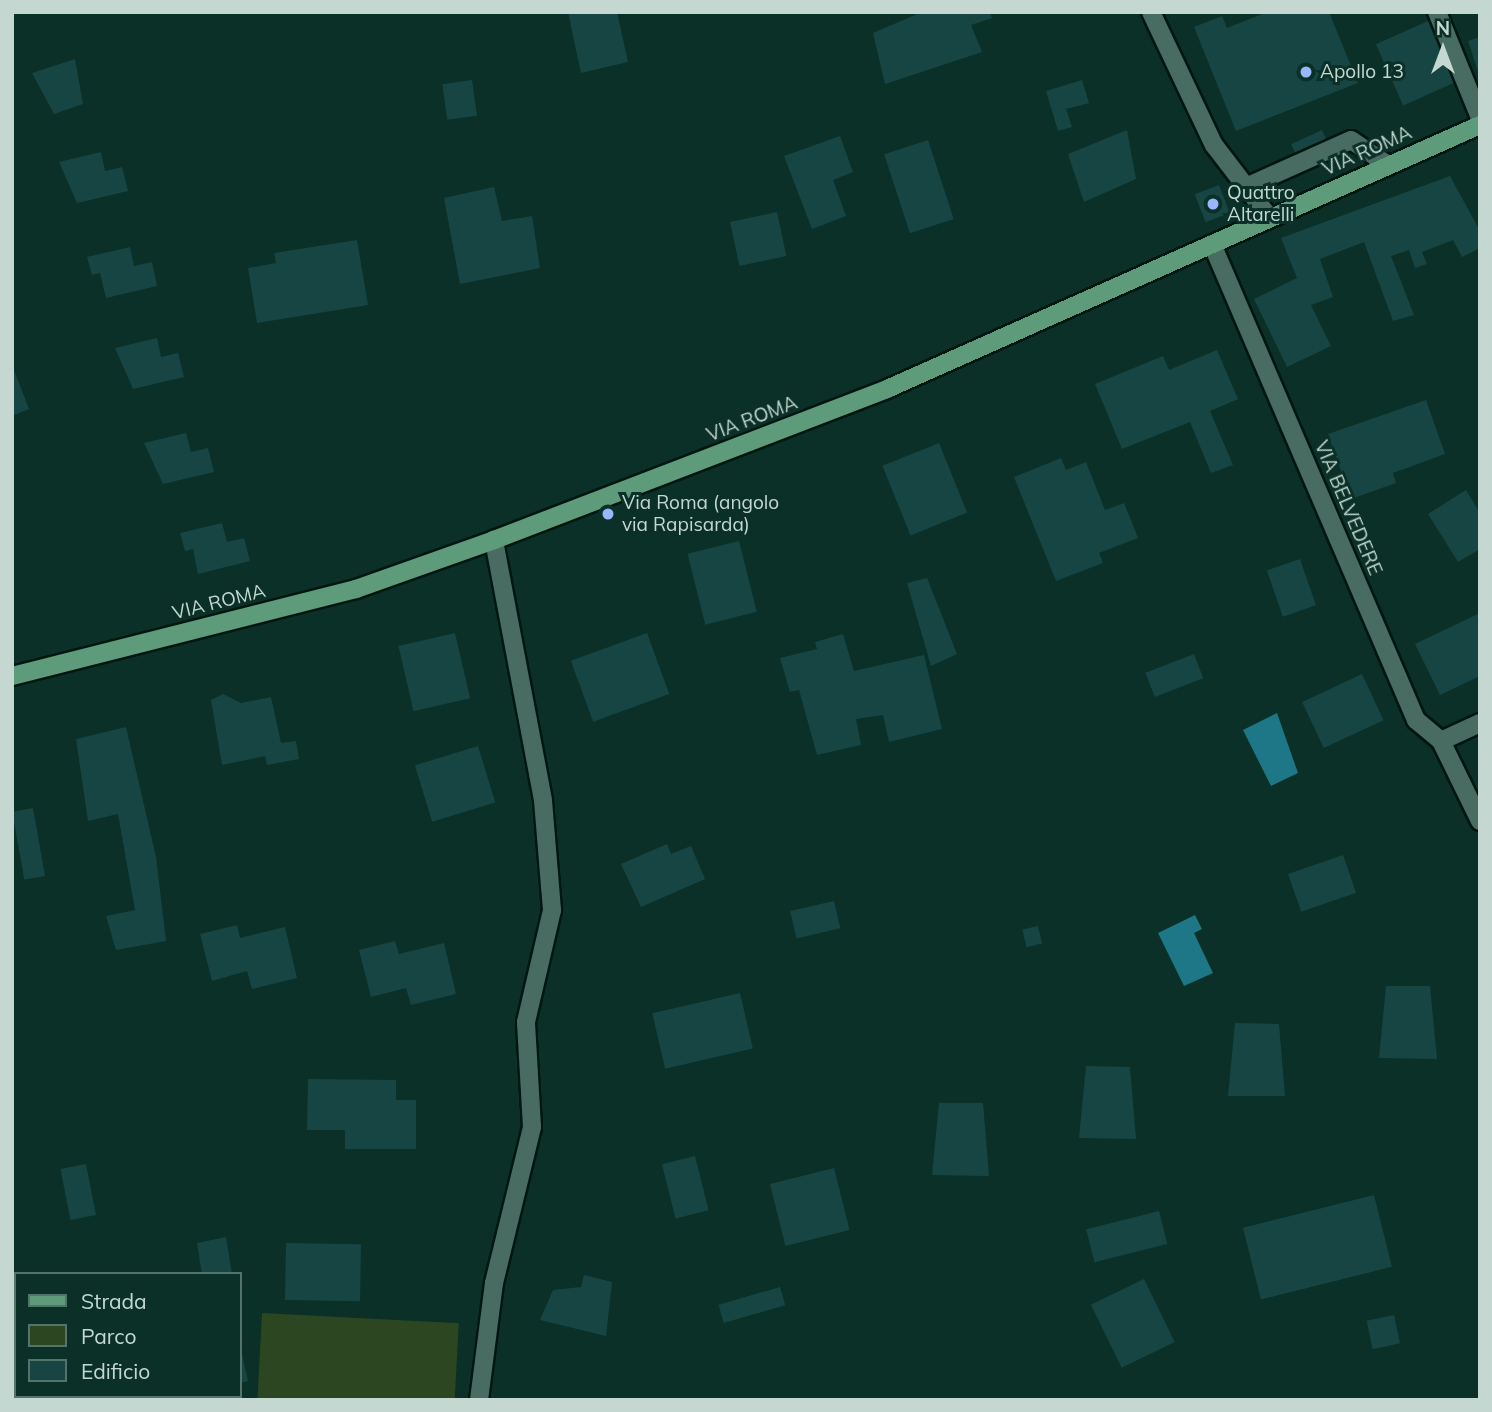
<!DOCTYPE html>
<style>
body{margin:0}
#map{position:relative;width:1492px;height:1412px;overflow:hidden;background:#0a3027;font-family:Mulish,sans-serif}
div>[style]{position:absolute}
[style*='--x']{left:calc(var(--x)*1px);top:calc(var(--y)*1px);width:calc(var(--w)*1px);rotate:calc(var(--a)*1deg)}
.green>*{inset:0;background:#2d4622;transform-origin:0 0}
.water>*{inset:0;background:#1d7786}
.building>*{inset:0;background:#174544;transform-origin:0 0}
.roads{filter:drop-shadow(2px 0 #001610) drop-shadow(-2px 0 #001610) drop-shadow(0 2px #001610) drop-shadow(0 -2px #001610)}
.minor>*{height:18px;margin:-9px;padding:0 9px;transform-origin:9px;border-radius:9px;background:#486c61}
.major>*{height:18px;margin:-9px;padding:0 9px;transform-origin:9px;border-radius:9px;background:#5e9b7a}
.dots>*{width:19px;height:19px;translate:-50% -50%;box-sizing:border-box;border:4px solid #0a3027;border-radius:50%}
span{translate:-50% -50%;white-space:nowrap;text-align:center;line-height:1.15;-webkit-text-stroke:6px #0a3027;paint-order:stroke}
.poi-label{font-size:19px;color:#c4d8d1}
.left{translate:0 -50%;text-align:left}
.street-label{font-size:19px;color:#c4d8d1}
.frame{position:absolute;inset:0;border:14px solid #c4d8d1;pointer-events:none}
.legend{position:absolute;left:14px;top:1272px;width:228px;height:126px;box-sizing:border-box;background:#0a3027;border:2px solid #54736b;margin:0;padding:9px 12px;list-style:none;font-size:21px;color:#c4d8d1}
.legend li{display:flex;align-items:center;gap:14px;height:35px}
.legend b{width:35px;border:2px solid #54736b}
.north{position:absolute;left:1408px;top:14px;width:70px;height:70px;-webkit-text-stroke:5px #0a3027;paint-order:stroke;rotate:0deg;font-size:19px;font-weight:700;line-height:28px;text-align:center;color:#c4d8d1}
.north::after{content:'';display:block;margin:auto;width:24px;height:32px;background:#c4d8d1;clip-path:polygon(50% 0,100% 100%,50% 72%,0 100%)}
</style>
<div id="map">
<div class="green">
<div style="left:262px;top:1313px;width:197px;height:87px;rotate:3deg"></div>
</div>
<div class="water">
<div style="clip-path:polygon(1277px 713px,1298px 773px,1271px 786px,1243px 730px)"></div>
<div style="clip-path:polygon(1195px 915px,1202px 929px,1194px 933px,1213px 973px,1184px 986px,1158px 933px)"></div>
</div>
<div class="building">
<div style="clip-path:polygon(568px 12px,617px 12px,628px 62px,581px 73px)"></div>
<div style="clip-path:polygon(990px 12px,992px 18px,971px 25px,982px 52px,885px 84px,873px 33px,922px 12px)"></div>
<div style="clip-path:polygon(1267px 12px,1329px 12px,1358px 83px,1236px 131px,1194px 27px,1222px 16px,1227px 28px)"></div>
<div style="left:1428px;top:21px;width:67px;height:57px;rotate:66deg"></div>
<div style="clip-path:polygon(1480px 37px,1480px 75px,1479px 75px,1468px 41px)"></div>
<div style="clip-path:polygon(75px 59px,83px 104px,54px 114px,32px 73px)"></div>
<div style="left:472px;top:80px;width:36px;height:30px;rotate:82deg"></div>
<div style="clip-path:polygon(1082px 80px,1089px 103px,1066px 109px,1072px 127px,1058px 131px,1046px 91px)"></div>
<div style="clip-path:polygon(1127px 130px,1136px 179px,1084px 202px,1068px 154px)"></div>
<div style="left:1322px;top:130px;width:29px;height:34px;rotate:65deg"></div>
<div style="clip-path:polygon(840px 136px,853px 172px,833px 180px,846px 216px,812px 229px,784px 156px)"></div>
<div style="left:928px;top:140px;width:83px;height:46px;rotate:72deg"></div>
<div style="clip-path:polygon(101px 152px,105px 171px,122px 167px,128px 191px,77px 203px,59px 162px)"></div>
<div style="clip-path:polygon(1450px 176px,1480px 231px,1480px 248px,1462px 257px,1453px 240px,1422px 252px,1427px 264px,1415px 268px,1409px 250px,1391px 256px,1414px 315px,1393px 321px,1364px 242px,1320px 259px,1333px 297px,1311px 305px,1331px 346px,1287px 367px,1254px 299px,1297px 278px,1281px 238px)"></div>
<div style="left:1219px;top:185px;width:30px;height:26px;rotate:69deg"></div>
<div style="clip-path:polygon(494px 187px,502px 221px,532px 216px,540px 268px,460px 284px,444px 198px)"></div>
<div style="left:777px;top:212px;width:45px;height:48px;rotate:78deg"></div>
<div style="clip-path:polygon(357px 240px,368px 305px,257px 323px,248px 268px,276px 263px,274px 253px)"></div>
<div style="clip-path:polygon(130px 247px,134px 266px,152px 262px,157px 286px,106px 298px,100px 273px,92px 275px,87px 257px)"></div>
<div style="clip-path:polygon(157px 338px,161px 357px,178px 353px,184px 377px,133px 389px,115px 348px)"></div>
<div style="clip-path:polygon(1217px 350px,1238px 399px,1210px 411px,1233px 465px,1211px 473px,1190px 422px,1122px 449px,1095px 384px,1163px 356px,1169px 370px)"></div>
<div style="clip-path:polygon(12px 365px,29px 409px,12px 416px)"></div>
<div style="clip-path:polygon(1426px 400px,1445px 454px,1393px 473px,1396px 483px,1351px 499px,1328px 434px)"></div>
<div style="clip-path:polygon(186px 433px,191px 452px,208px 448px,214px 472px,163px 484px,144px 443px)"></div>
<div style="left:939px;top:443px;width:75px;height:61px;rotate:68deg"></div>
<div style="clip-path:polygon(1061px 458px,1066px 470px,1086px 462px,1105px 510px,1124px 503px,1138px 538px,1099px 553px,1103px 563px,1056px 581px,1014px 477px)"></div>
<div style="clip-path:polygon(1466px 490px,1480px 513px,1480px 549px,1458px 562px,1428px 514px)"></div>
<div style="clip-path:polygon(222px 523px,227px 542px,244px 538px,250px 561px,198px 574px,193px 549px,185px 551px,180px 533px)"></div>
<div style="left:739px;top:541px;width:73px;height:53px;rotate:76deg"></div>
<div style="left:1300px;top:559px;width:49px;height:35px;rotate:71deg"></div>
<div style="clip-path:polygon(927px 578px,957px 654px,931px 666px,907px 583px)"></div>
<div style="clip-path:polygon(1480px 613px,1480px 676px,1440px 695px,1415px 644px)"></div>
<div style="left:455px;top:633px;width:67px;height:58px;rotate:77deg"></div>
<div style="left:647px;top:633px;width:65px;height:81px;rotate:70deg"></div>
<div style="clip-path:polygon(843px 634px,854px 671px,924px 655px,942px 729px,889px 742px,883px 715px,856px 719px,861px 745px,817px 755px,799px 690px,790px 692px,780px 658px,817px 649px,815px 642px)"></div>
<div style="left:1194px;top:654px;width:26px;height:52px;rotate:69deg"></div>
<div style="left:1362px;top:674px;width:51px;height:66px;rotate:65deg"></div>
<div style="clip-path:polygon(223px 694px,241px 703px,271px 697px,281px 743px,296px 741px,299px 759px,267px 765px,265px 756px,222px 765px,211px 700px)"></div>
<div style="clip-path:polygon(126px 727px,156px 857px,166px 941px,116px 950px,106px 916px,135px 910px,118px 814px,88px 821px,76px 739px)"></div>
<div style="left:478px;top:746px;width:59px;height:66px;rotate:73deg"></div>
<div style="left:33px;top:808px;width:69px;height:21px;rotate:80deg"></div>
<div style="clip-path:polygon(667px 844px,671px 854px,691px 846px,705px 879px,641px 907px,621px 864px)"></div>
<div style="left:1343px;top:855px;width:40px;height:58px;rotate:71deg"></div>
<div style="left:834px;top:901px;width:28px;height:45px;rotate:77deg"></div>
<div style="clip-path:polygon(237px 925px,240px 938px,285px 927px,297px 978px,252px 989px,247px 971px,212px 981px,200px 934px)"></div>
<div style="left:1038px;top:926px;width:18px;height:16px;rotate:77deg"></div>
<div style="clip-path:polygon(395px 941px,399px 954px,444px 943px,456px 994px,411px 1005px,406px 988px,371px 997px,359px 950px)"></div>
<div style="clip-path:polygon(1386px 986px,1430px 986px,1437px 1059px,1379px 1058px)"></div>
<div style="left:740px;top:993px;width:57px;height:90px;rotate:77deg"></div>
<div style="clip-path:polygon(1235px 1023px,1279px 1024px,1285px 1096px,1228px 1096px)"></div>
<div style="clip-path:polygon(1086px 1066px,1130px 1067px,1136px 1139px,1079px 1138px)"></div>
<div style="clip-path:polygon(308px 1079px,396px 1080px,396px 1100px,416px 1100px,416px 1149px,345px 1149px,345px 1130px,307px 1130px)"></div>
<div style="clip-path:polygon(939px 1103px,983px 1103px,989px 1176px,932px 1175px)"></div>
<div style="left:695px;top:1156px;width:56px;height:34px;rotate:76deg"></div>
<div style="left:86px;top:1164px;width:52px;height:26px;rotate:79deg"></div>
<div style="left:834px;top:1168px;width:64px;height:66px;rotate:76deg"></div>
<div style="left:1374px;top:1195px;width:74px;height:135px;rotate:76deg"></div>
<div style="left:1159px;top:1211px;width:34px;height:75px;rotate:76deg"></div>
<div style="clip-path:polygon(226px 1237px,232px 1274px,202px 1274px,197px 1243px)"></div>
<div style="left:286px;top:1243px;width:75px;height:57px;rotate:1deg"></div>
<div style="clip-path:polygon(584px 1275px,612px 1282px,606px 1336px,540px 1320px,553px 1290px,581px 1287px)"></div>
<div style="left:1144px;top:1279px;width:70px;height:59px;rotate:64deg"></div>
<div style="left:780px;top:1287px;width:19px;height:64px;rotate:74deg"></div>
<div style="left:1394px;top:1315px;width:29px;height:28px;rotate:78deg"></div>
<div style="clip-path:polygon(240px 1345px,248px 1381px,240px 1383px)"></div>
<div style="left:119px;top:1396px;width:47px;height:4px"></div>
</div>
<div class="roads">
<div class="minor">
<div style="--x:1151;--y:12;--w:147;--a:64.7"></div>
<div style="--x:1214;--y:145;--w:91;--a:52.6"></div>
<div style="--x:1437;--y:12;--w:114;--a:67.9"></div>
<div style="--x:1246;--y:187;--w:115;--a:-24.1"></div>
<div style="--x:1351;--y:140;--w:45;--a:34"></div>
<div style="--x:1212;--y:244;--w:518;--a:66.8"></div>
<div style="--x:1416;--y:720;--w:33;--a:40"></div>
<div style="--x:1441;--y:741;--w:43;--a:-24.8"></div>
<div style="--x:1441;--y:741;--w:89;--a:64"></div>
<div style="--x:479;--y:1400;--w:118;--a:-82.7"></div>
<div style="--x:494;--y:1283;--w:161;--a:-76.3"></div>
<div style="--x:532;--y:1127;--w:105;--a:-93.3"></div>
<div style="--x:526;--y:1022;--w:115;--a:-76.9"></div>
<div style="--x:552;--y:910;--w:110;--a:-94.7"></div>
<div style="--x:543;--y:800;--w:265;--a:-100.7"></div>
</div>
<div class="major">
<div style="--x:12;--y:676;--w:355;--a:-14.2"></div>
<div style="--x:356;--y:589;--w:146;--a:-19.5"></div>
<div style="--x:494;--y:540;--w:421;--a:-21"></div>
<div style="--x:887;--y:389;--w:649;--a:-24"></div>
</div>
</div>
<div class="dots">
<div style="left:1306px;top:72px;background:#98b6fd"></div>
<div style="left:1213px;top:204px;background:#98b6fd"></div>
<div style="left:608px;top:514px;background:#98b6fd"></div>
</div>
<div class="poi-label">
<span class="left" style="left:1320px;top:72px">Apollo 13</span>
<span class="left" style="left:1227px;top:204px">Quattro<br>Altarelli</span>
<span class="left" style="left:622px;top:514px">Via Roma (angolo<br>via Rapisarda)</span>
</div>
<div class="street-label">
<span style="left:1367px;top:151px;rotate:-24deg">VIA ROMA</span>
<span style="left:752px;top:419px;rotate:-21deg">VIA ROMA</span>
<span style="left:1348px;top:508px;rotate:67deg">VIA BELVEDERE</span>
<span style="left:219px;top:602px;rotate:-14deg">VIA ROMA</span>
</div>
<div class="frame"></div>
<ul class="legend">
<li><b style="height:9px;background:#5e9b7a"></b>Strada</li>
<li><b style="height:19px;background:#2d4622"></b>Parco</li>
<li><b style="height:19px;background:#174544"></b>Edificio</li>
</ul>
<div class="north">N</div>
</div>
